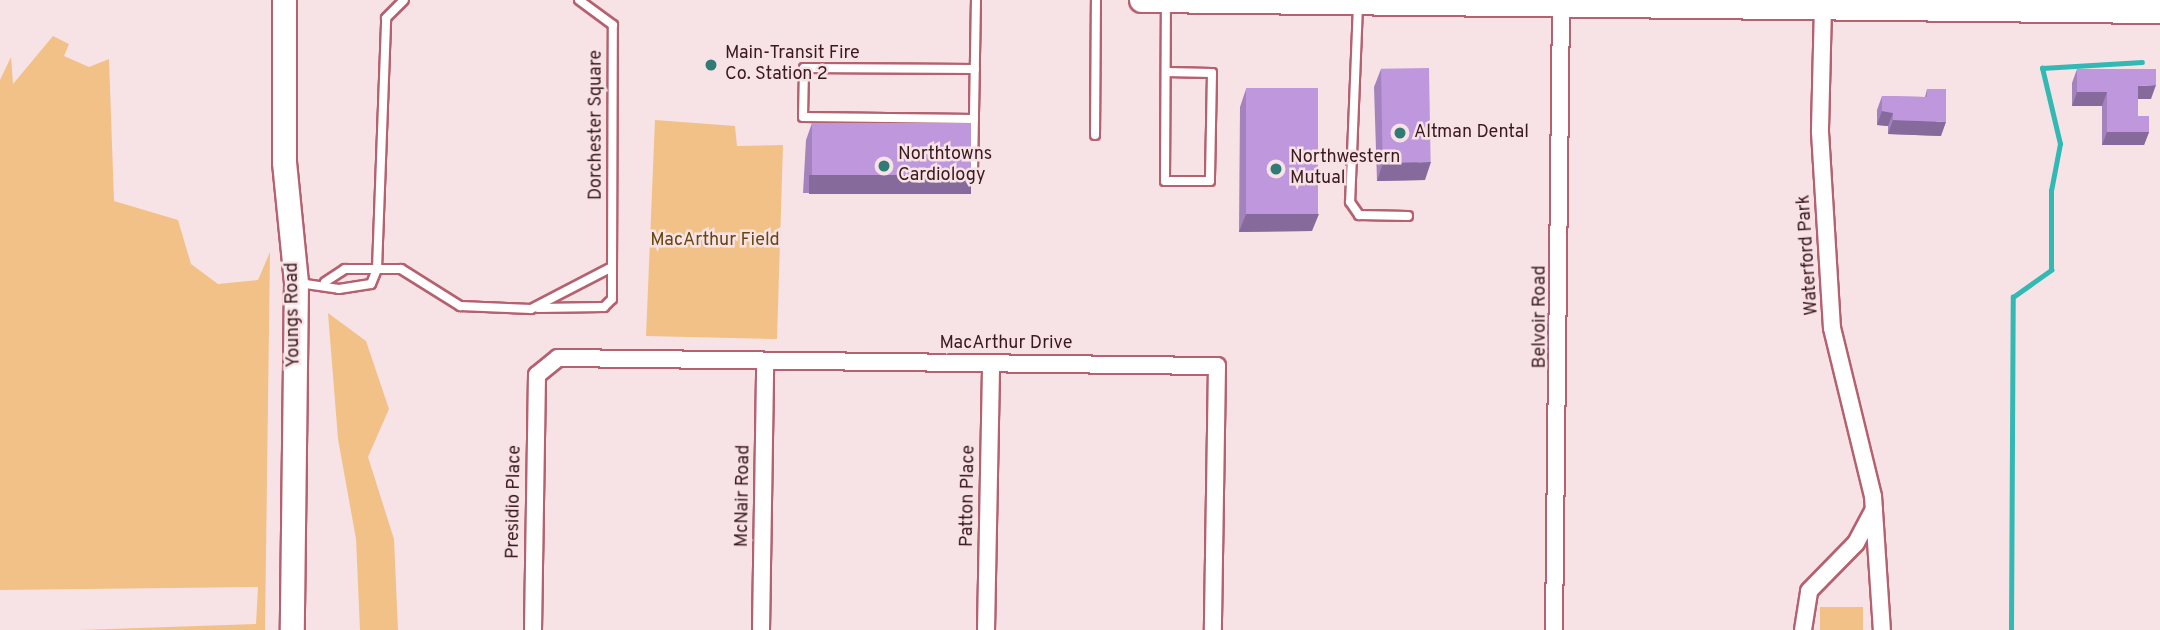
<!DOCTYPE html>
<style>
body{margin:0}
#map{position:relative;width:2160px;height:630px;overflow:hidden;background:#f7e3e5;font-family:Overpass,sans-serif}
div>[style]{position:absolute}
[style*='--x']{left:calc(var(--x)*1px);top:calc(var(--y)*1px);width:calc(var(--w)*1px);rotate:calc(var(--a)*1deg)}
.green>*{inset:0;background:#f2c188;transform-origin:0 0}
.stream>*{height:4.5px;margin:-2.25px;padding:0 2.25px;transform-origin:2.25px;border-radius:2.25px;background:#32b9b3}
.roads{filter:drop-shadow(2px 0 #b5616f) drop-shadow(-2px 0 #b5616f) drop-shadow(0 2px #b5616f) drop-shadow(0 -2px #b5616f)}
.lane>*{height:8px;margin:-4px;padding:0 4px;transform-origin:4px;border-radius:4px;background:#fff}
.street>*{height:16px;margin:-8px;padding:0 8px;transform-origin:8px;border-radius:8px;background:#fff}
.secondary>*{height:23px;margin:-11.5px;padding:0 11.5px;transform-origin:11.5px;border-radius:11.5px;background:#fff}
.primary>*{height:24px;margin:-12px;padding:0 12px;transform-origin:12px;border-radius:12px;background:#fff}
.wall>*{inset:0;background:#a482be}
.shaded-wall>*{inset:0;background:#866a9b;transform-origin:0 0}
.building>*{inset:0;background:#bf97dd;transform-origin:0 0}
.dots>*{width:19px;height:19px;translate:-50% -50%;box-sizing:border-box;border:4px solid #f7e3e5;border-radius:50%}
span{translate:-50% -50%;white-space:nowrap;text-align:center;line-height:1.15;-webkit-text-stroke:5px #f7e3e5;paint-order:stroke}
.poi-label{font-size:18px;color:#3b191f}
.left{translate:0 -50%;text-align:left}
.street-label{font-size:18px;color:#3b191f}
.park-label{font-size:18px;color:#6b450d}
</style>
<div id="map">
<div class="green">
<div style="clip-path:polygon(53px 36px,69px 44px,64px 56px,89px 67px,109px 59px,114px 201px,178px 220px,191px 264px,218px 284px,258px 280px,270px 252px,265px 630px,80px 630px,256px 624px,258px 587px,0 590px,0 80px,11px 57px,13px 84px)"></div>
<div style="clip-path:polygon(655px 120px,735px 126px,737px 146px,783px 145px,777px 339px,646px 336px)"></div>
<div style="clip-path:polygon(328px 313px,366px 341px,389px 409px,368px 457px,394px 539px,398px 630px,360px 630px,356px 539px,338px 439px)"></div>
<div style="left:1820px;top:607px;width:43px;height:23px"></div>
</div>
<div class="stream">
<div style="--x:2011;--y:630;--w:333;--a:-89.7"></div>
<div style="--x:2013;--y:297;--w:47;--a:-35.4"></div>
<div style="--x:2051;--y:270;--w:79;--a:-90"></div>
<div style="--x:2051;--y:191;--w:48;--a:-79.2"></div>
<div style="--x:2060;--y:144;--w:78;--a:-103.3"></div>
<div style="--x:2042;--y:68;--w:100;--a:-3.4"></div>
</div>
<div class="roads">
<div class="lane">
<div style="--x:1358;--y:5;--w:197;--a:92.3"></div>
<div style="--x:1350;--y:202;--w:16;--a:55"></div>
<div style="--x:1359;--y:215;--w:49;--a:1.2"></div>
<div style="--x:1166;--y:72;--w:46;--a:1.2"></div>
<div style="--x:1212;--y:73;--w:108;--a:91.1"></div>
<div style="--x:1210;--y:181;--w:45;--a:180"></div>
<div style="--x:1165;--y:181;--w:177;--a:-89.7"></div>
<div style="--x:974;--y:119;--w:171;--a:-179.3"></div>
<div style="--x:803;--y:117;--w:49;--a:-88.8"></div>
<div style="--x:804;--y:68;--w:171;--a:0.3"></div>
<div style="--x:1095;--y:135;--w:135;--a:-89.6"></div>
<div style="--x:973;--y:171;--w:171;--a:-89"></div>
<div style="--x:325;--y:282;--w:24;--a:-33"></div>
<div style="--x:345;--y:269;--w:56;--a:0"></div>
<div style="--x:401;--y:269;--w:70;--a:32.1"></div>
<div style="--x:460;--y:306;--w:71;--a:2.4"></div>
<div style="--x:531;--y:309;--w:91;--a:-27.4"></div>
<div style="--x:612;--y:267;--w:242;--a:-89.8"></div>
<div style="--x:613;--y:25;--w:42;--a:-143.7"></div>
<div style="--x:299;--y:283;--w:40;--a:8.5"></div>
<div style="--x:339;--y:289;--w:32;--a:-9"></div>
<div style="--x:371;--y:284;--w:16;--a:-68"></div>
<div style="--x:377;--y:269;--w:251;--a:-87.9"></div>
<div style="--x:386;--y:18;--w:25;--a:-45"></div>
<div style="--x:538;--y:308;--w:66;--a:-0.9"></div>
<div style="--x:604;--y:307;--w:11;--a:-45"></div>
<div style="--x:612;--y:299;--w:32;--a:-90"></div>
</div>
<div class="street">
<div style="--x:1823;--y:6;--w:126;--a:91.4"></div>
<div style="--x:1820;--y:132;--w:196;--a:86.5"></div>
<div style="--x:1832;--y:328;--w:173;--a:76.3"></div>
<div style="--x:1873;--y:496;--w:134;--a:86.2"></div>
<div style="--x:533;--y:630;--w:255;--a:-89.1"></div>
<div style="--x:537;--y:375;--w:27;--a:-39"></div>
<div style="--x:558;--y:358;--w:659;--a:0.7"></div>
<div style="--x:1217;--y:366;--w:264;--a:90.9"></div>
<div style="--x:761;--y:630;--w:268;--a:-89.1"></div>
<div style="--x:986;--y:630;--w:267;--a:-88.9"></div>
<div style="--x:1554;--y:630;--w:630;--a:-89.36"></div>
<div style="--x:1803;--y:630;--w:39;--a:-81"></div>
<div style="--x:1809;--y:591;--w:67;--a:-45.6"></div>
<div style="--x:1856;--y:543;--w:38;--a:-62"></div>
</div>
<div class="secondary">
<div style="--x:284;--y:0;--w:162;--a:90"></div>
<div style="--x:284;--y:162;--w:122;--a:84.3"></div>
<div style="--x:296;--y:283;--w:347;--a:90.7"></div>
</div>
<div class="primary">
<div style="--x:1142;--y:0;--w:1018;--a:0.62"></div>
</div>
</div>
<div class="wall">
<div style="clip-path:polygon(1381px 69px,1425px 180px,1377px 181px,1374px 87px)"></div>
<div style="clip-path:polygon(2077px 69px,2151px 99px,2138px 99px,2138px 116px,2149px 132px,2144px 145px,2102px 145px,2102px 106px,2072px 106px,2072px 83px)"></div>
<div style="clip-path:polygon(1246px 89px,1312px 231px,1239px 232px,1240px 107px)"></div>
<div style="clip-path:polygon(1927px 89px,1941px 136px,1888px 134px,1888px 126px,1877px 125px,1877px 110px,1882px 96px,1925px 97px)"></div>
<div style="clip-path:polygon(812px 123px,971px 175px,964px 192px,803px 193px,806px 140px)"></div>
</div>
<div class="shaded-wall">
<div style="clip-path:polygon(2156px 85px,2151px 99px,2133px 99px,2138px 86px)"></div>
<div style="clip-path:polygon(2077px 92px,2107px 92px,2102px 106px,2072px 106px)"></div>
<div style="clip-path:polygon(1882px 111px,1893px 113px,1888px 126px,1877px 125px)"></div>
<div style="clip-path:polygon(1893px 120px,1946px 122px,1941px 136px,1888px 134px)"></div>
<div style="clip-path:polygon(2107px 132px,2149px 132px,2144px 145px,2102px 145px)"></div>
<div style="clip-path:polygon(1431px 162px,1425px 180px,1377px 181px,1383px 163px)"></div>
<div style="left:809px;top:175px;width:162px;height:19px"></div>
<div style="clip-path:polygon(1246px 214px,1319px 214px,1312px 231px,1239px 232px)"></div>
</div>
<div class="building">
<div style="left:1429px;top:68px;width:94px;height:48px;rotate:89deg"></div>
<div style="clip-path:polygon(2077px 69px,2156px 69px,2156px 85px,2138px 86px,2138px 116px,2149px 116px,2149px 132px,2107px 132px,2107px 92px,2077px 92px)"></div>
<div style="left:1318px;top:88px;width:126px;height:72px;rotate:90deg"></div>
<div style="clip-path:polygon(1927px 89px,1946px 89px,1946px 122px,1893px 120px,1893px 113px,1882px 111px,1882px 96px,1927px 97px)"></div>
<div style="left:812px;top:123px;width:159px;height:52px"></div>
</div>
<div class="dots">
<div style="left:711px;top:65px;background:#327a76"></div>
<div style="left:1400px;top:133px;background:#327a76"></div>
<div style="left:884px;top:166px;background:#327a76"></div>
<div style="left:1276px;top:169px;background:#327a76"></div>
</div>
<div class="poi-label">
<span class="left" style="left:725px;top:65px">Main-Transit Fire<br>Co. Station 2</span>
<span class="left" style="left:1414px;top:133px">Altman Dental</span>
<span class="left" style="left:898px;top:166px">Northtowns<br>Cardiology</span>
<span class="left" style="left:1290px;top:169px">Northwestern<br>Mutual</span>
</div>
<div class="street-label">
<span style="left:597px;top:125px;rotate:-90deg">Dorchester Square</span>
<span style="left:1809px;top:255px;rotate:-94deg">Waterford Park</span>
<span style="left:294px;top:315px;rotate:-91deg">Youngs Road</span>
<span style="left:1541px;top:317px;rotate:-90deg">Belvoir Road</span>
<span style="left:1006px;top:344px">MacArthur Drive</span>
<span style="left:744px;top:496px;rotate:-89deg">McNair Road</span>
<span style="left:969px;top:496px;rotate:-89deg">Patton Place</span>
<span style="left:515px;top:502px;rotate:-89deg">Presidio Place</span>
</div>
<div class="park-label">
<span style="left:715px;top:241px">MacArthur Field</span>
</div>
</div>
